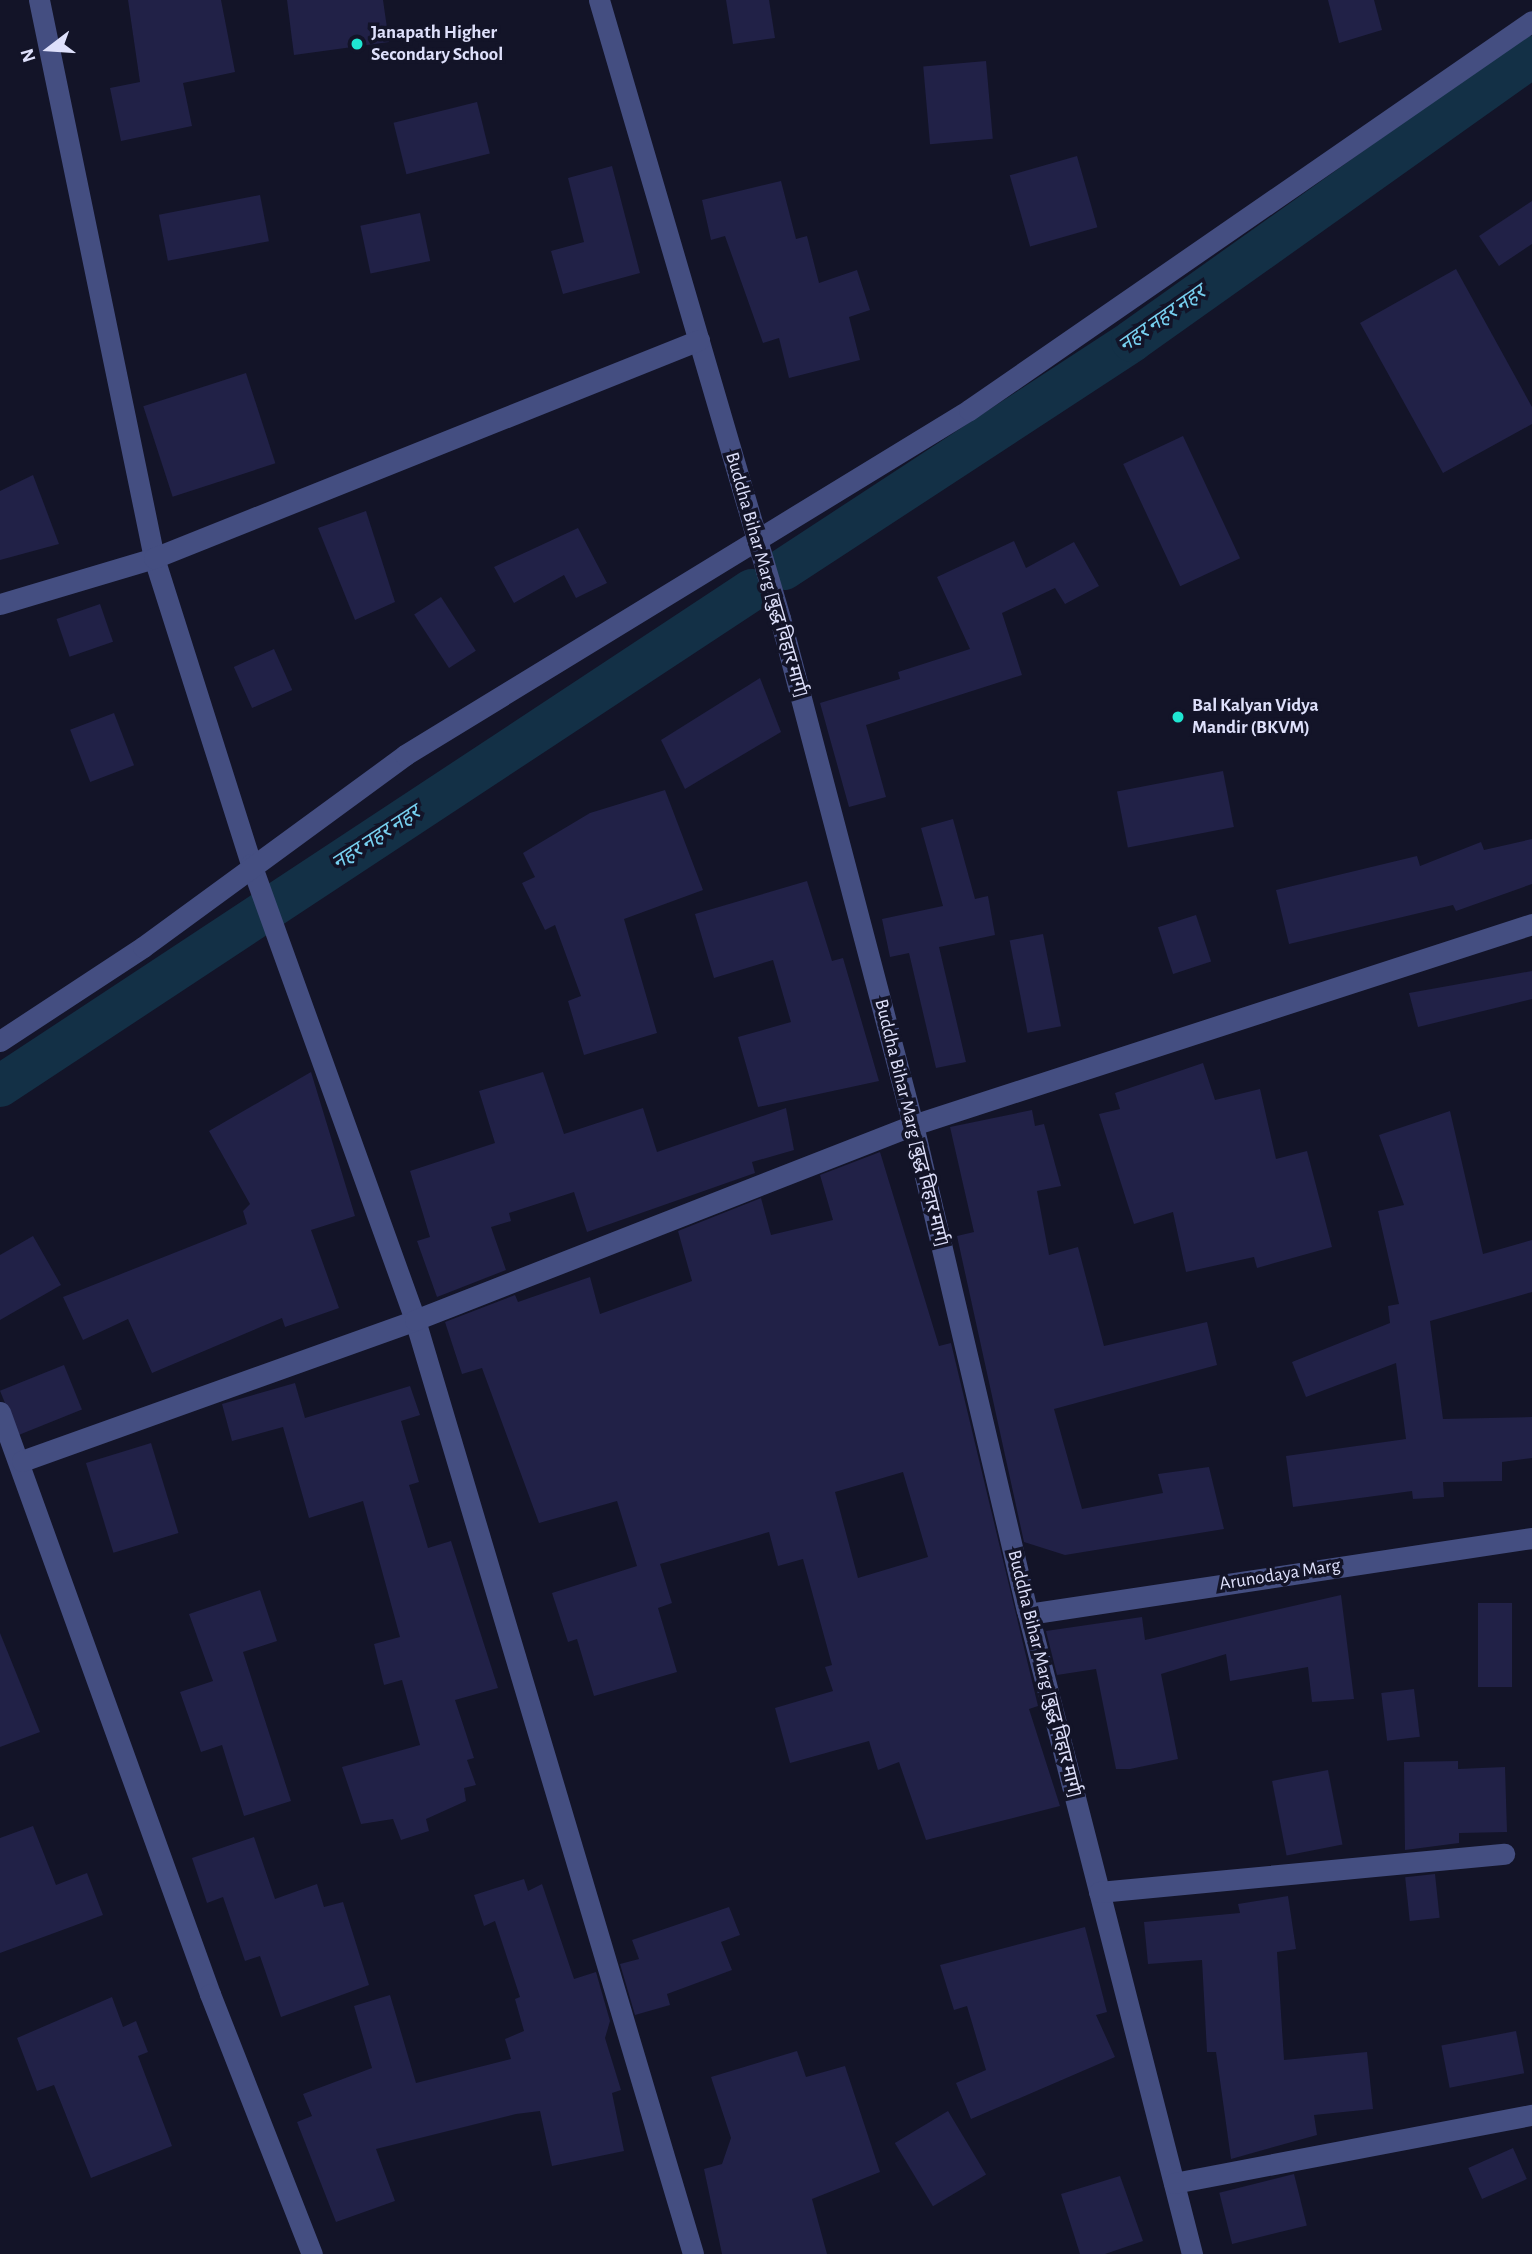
<!DOCTYPE html>
<meta charset="utf-8">
<style>
body{margin:0}
#map{position:relative;width:1532px;height:2254px;overflow:hidden;background:#131428;font-family:"Alegreya Sans","Noto Sans Devanagari",sans-serif}
div>[style]{position:absolute}
[style*='--x']{left:calc(var(--x)*1px);top:calc(var(--y)*1px);width:calc(var(--w)*1px);rotate:calc(var(--a)*1deg)}
.canal>*{height:42px;margin:-21px;padding:0 21px;transform-origin:21px;border-radius:21px;background:#133046}
.building>*{inset:0;background:#212147;transform-origin:0 0}
.minor>*{height:21px;margin:-10.5px;padding:0 10.5px;transform-origin:10.5px;border-radius:10.5px;background:#444e81}
.dots>*{width:19px;height:19px;translate:-50% -50%;box-sizing:border-box;border:4px solid #131428;border-radius:50%}
span{translate:-50% -50%;white-space:nowrap;text-align:center;line-height:1.15;-webkit-text-stroke:7px #131428;paint-order:stroke}
.poi-label{font-size:19px;color:#dee0fb;font-weight:700}
.left{translate:0 -50%;text-align:left}
.street-label{font-size:19px;color:#dee0fb}
.water-label{font-size:21px;color:#77d0f0;font-style:italic}
.north{position:absolute;left:14px;top:14px;width:70px;height:70px;-webkit-text-stroke:5px #131428;paint-order:stroke;rotate:253deg;font-size:19px;font-weight:700;line-height:28px;text-align:center;color:#dee0fb}
.north::after{content:'';display:block;margin:auto;width:24px;height:32px;background:#dee0fb;clip-path:polygon(50% 0,100% 100%,50% 72%,0 100%)}
</style>
<div id="map">
<div class="canal">
<div style="--x:784;--y:569;--w:416;--a:-33.2"></div>
<div style="--x:1132;--y:341;--w:491;--a:-35.4"></div>
<div style="--x:0;--y:1086;--w:901;--a:-33.41"></div>
</div>
<div class="building">
<div style="clip-path:polygon(128px 0,221px 0,235px 72px,183px 83px,192px 126px,121px 141px,110px 88px,140px 82px)"></div>
<div style="clip-path:polygon(287px 0,383px 0,389px 42px,294px 55px)"></div>
<div style="clip-path:polygon(726px 0,769px 0,775px 38px,733px 44px)"></div>
<div style="clip-path:polygon(1328px 0,1374px 0,1382px 30px,1339px 43px)"></div>
<div style="left:986px;top:61px;width:78px;height:63px;rotate:85deg"></div>
<div style="left:477px;top:102px;width:53px;height:86px;rotate:76deg"></div>
<div style="left:1077px;top:156px;width:74px;height:70px;rotate:74deg"></div>
<div style="clip-path:polygon(612px 166px,640px 273px,563px 294px,551px 251px,584px 242px,568px 178px)"></div>
<div style="clip-path:polygon(781px 181px,796px 239px,807px 236px,819px 283px,857px 270px,870px 310px,849px 317px,860px 360px,789px 378px,779px 338px,763px 343px,725px 236px,711px 240px,702px 200px)"></div>
<div style="left:260px;top:195px;width:47px;height:103px;rotate:79deg"></div>
<div style="clip-path:polygon(1532px 201px,1532px 244px,1499px 266px,1479px 236px)"></div>
<div style="left:420px;top:213px;width:49px;height:61px;rotate:78deg"></div>
<div style="clip-path:polygon(1456px 269px,1532px 407px,1532px 424px,1443px 473px,1360px 323px)"></div>
<div style="left:246px;top:373px;width:95px;height:108px;rotate:72deg"></div>
<div style="left:1183px;top:436px;width:135px;height:66px;rotate:65deg"></div>
<div style="clip-path:polygon(33px 475px,59px 544px,0 560px,0 491px)"></div>
<div style="clip-path:polygon(366px 511px,395px 602px,355px 620px,318px 528px)"></div>
<div style="clip-path:polygon(578px 528px,607px 583px,576px 598px,564px 575px,514px 603px,494px 567px)"></div>
<div style="clip-path:polygon(1014px 541px,1026px 568px,1074px 542px,1099px 586px,1065px 604px,1055px 588px,1002px 613px,1022px 675px,866px 725px,886px 797px,849px 807px,820px 703px,900px 679px,898px 672px,970px 649px,937px 577px)"></div>
<div style="left:441px;top:597px;width:64px;height:32px;rotate:57deg"></div>
<div style="left:100px;top:604px;width:40px;height:46px;rotate:71deg"></div>
<div style="left:274px;top:649px;width:45px;height:44px;rotate:66deg"></div>
<div style="clip-path:polygon(760px 678px,781px 732px,685px 789px,661px 740px)"></div>
<div style="left:114px;top:713px;width:56px;height:47px;rotate:69deg"></div>
<div style="left:1223px;top:771px;width:57px;height:108px;rotate:79deg"></div>
<div style="clip-path:polygon(665px 790px,703px 890px,624px 919px,657px 1033px,584px 1055px,568px 1001px,581px 996px,555px 925px,545px 930px,522px 883px,535px 877px,523px 853px,590px 813px)"></div>
<div style="clip-path:polygon(953px 819px,975px 899px,988px 896px,995px 935px,939px 947px,966px 1062px,936px 1068px,909px 953px,890px 957px,882px 919px,943px 906px,921px 828px)"></div>
<div style="clip-path:polygon(1532px 839px,1532px 884px,1456px 911px,1453px 905px,1289px 944px,1276px 890px,1417px 856px,1420px 866px,1481px 842px,1484px 850px)"></div>
<div style="clip-path:polygon(807px 881px,832px 961px,843px 958px,879px 1081px,758px 1107px,738px 1037px,791px 1022px,773px 960px,714px 978px,695px 914px)"></div>
<div style="left:1196px;top:915px;width:49px;height:40px;rotate:72deg"></div>
<div style="left:1043px;top:934px;width:94px;height:34px;rotate:79deg"></div>
<div style="clip-path:polygon(1532px 971px,1532px 999px,1418px 1027px,1409px 993px)"></div>
<div style="clip-path:polygon(1203px 1063px,1215px 1100px,1260px 1089px,1276px 1159px,1307px 1151px,1332px 1247px,1257px 1268px,1254px 1257px,1186px 1272px,1173px 1212px,1134px 1224px,1099px 1114px,1120px 1109px,1115px 1093px)"></div>
<div style="clip-path:polygon(311px 1072px,355px 1216px,311px 1230px,339px 1308px,285px 1327px,282px 1318px,152px 1373px,128px 1319px,83px 1340px,63px 1297px,247px 1224px,243px 1211px,250px 1204px,209px 1131px)"></div>
<div style="clip-path:polygon(543px 1072px,564px 1134px,643px 1108px,657px 1152px,786px 1108px,794px 1150px,752px 1162px,755px 1173px,587px 1232px,574px 1192px,509px 1213px,511px 1221px,491px 1227px,506px 1270px,437px 1297px,417px 1241px,430px 1237px,410px 1171px,495px 1143px,479px 1091px)"></div>
<div style="clip-path:polygon(1032px 1110px,1035px 1126px,1044px 1124px,1061px 1186px,1037px 1191px,1049px 1255px,1078px 1247px,1104px 1346px,1207px 1322px,1217px 1365px,1054px 1409px,1082px 1509px,1163px 1493px,1158px 1474px,1209px 1467px,1224px 1529px,1065px 1555px,1024px 1542px,957px 1236px,974px 1232px,950px 1127px)"></div>
<div style="clip-path:polygon(1450px 1111px,1483px 1254px,1532px 1240px,1532px 1292px,1430px 1321px,1443px 1419px,1532px 1417px,1532px 1458px,1502px 1462px,1502px 1481px,1443px 1482px,1444px 1497px,1413px 1499px,1412px 1491px,1293px 1507px,1286px 1456px,1406px 1439px,1396px 1363px,1306px 1397px,1292px 1362px,1390px 1323px,1388px 1306px,1399px 1304px,1378px 1211px,1404px 1205px,1379px 1135px)"></div>
<div style="clip-path:polygon(evenodd,880px 1152px,939px 1346px,951px 1343px,1038px 1706px,1029px 1709px,1060px 1806px,926px 1840px,899px 1762px,878px 1770px,869px 1741px,790px 1763px,775px 1708px,833px 1691px,825px 1667px,832px 1665px,803px 1559px,778px 1566px,769px 1532px,660px 1564px,672px 1603px,658px 1608px,677px 1672px,594px 1696px,577px 1639px,568px 1642px,552px 1593px,637px 1566px,617px 1501px,539px 1523px,482px 1368px,462px 1374px,445px 1322px,515px 1295px,518px 1302px,590px 1277px,600px 1314px,692px 1281px,678px 1231px,761px 1198px,771px 1235px,833px 1220px,820px 1175px,880px 1152px,903px 1472px,928px 1557px,858px 1578px,835px 1492px,903px 1472px)"></div>
<div style="clip-path:polygon(33px 1236px,61px 1285px,0 1320px,0 1255px)"></div>
<div style="left:64px;top:1365px;width:48px;height:69px;rotate:68deg"></div>
<div style="clip-path:polygon(295px 1383px,305px 1418px,410px 1386px,420px 1415px,401px 1421px,419px 1482px,409px 1485px,428px 1548px,451px 1541px,498px 1688px,455px 1700px,474px 1758px,467px 1760px,476px 1785px,464px 1788px,466px 1801px,426px 1819px,429px 1831px,401px 1840px,393px 1819px,361px 1824px,342px 1767px,420px 1745px,402px 1680px,384px 1685px,374px 1644px,400px 1637px,363px 1501px,309px 1518px,283px 1427px,232px 1441px,222px 1404px)"></div>
<div style="left:151px;top:1443px;width:94px;height:68px;rotate:73deg"></div>
<div style="clip-path:polygon(260px 1590px,277px 1641px,243px 1652px,291px 1801px,244px 1816px,222px 1745px,201px 1752px,180px 1692px,213px 1681px,189px 1614px)"></div>
<div style="clip-path:polygon(1341px 1595px,1354px 1699px,1312px 1702px,1308px 1667px,1230px 1681px,1226px 1654px,1161px 1674px,1178px 1759px,1130px 1769px,1116px 1769px,1096px 1669px,1057px 1675px,1046px 1631px,1142px 1617px,1145px 1640px)"></div>
<div style="left:1478px;top:1603px;width:34px;height:84px"></div>
<div style="clip-path:polygon(0 1633px,40px 1732px,0 1747px)"></div>
<div style="left:1414px;top:1689px;width:48px;height:33px;rotate:83deg"></div>
<div style="clip-path:polygon(1458px 1761px,1458px 1769px,1505px 1767px,1507px 1832px,1459px 1833px,1459px 1843px,1405px 1850px,1404px 1762px)"></div>
<div style="left:1328px;top:1770px;width:76px;height:57px;rotate:79deg"></div>
<div style="clip-path:polygon(33px 1826px,56px 1885px,87px 1873px,103px 1915px,0 1953px,0 1838px)"></div>
<div style="clip-path:polygon(254px 1837px,275px 1899px,317px 1884px,324px 1907px,343px 1902px,369px 1985px,281px 2017px,260px 1956px,245px 1961px,223px 1897px,207px 1903px,192px 1858px)"></div>
<div style="left:1435px;top:1874px;width:44px;height:30px;rotate:84deg"></div>
<div style="clip-path:polygon(524px 1879px,528px 1891px,542px 1884px,574px 1979px,596px 1972px,610px 2021px,605px 2038px,621px 2090px,612px 2093px,624px 2151px,552px 2166px,540px 2111px,516px 2114px,376px 2149px,395px 2201px,336px 2222px,297px 2122px,312px 2116px,303px 2094px,372px 2068px,354px 2006px,390px 1995px,416px 2083px,511px 2059px,505px 2039px,524px 2031px,515px 1999px,520px 1997px,495px 1921px,484px 1926px,474px 1895px)"></div>
<div style="clip-path:polygon(1288px 1896px,1296px 1949px,1277px 1952px,1284px 2060px,1367px 2052px,1373px 2109px,1314px 2115px,1317px 2135px,1231px 2159px,1216px 2052px,1207px 2052px,1202px 1960px,1148px 1964px,1144px 1922px,1240px 1913px,1238px 1904px)"></div>
<div style="clip-path:polygon(729px 1907px,740px 1935px,721px 1942px,732px 1970px,667px 1994px,670px 2005px,635px 2015px,620px 1964px,639px 1959px,632px 1940px)"></div>
<div style="clip-path:polygon(1085px 1927px,1107px 2012px,1096px 2015px,1115px 2057px,971px 2119px,956px 2083px,986px 2070px,967px 2006px,954px 2010px,940px 1965px)"></div>
<div style="clip-path:polygon(112px 1997px,123px 2027px,136px 2021px,148px 2052px,138px 2056px,172px 2146px,91px 2178px,54px 2085px,37px 2091px,17px 2038px)"></div>
<div style="left:1516px;top:2031px;width:43px;height:76px;rotate:79deg"></div>
<div style="clip-path:polygon(797px 2051px,806px 2077px,845px 2066px,880px 2172px,812px 2199px,827px 2254px,722px 2254px,704px 2169px,722px 2164px,731px 2138px,711px 2077px)"></div>
<div style="left:948px;top:2111px;width:74px;height:62px;rotate:59deg"></div>
<div style="left:1513px;top:2148px;width:34px;height:49px;rotate:66deg"></div>
<div style="left:1294px;top:2174px;width:53px;height:77px;rotate:76deg"></div>
<div style="clip-path:polygon(1120px 2176px,1143px 2241px,1105px 2254px,1080px 2254px,1061px 2194px)"></div>
</div>
<div class="minor">
<div style="--x:39;--y:0;--w:570;--a:78.35"></div>
<div style="--x:154;--y:558;--w:321;--a:72.4"></div>
<div style="--x:251;--y:864;--w:485;--a:70.2"></div>
<div style="--x:415;--y:1320;--w:974;--a:73.42"></div>
<div style="--x:599;--y:0;--w:644;--a:73.68"></div>
<div style="--x:780;--y:618;--w:524;--a:75.3"></div>
<div style="--x:913;--y:1125;--w:498;--a:76.8"></div>
<div style="--x:1027;--y:1610;--w:665;--a:75.63"></div>
<div style="--x:0;--y:604;--w:161;--a:-16.6"></div>
<div style="--x:154;--y:558;--w:587;--a:-21.8"></div>
<div style="--x:0;--y:1041;--w:171;--a:-33.3"></div>
<div style="--x:143;--y:947;--w:325;--a:-36.2"></div>
<div style="--x:405;--y:755;--w:661;--a:-31.45"></div>
<div style="--x:969;--y:410;--w:684;--a:-34.64"></div>
<div style="--x:0;--y:1412;--w:619;--a:70.16"></div>
<div style="--x:210;--y:1994;--w:279;--a:68.6"></div>
<div style="--x:22;--y:1461;--w:418;--a:-19.7"></div>
<div style="--x:415;--y:1320;--w:535;--a:-21.38"></div>
<div style="--x:913;--y:1125;--w:651;--a:-17.99"></div>
<div style="--x:1028;--y:1614;--w:510;--a:-8.58"></div>
<div style="--x:1099;--y:1892;--w:407;--a:-5.4"></div>
<div style="--x:1174;--y:2183;--w:364;--a:-10.8"></div>
</div>
<div class="dots">
<div style="left:357px;top:44px;background:#1fe6d2"></div>
<div style="left:1178px;top:717px;background:#1fe6d2"></div>
</div>
<div class="poi-label">
<span class="left" style="left:371px;top:44px">Janapath Higher<br>Secondary School</span>
<span class="left" style="left:1192px;top:717px">Bal Kalyan Vidya<br>Mandir (BKVM)</span>
</div>
<div class="street-label">
<span style="left:766px;top:575px;rotate:74deg">Buddha Bihar Marg [बुद्ध विहार मार्ग]</span>
<span style="left:911px;top:1123px;rotate:76deg">Buddha Bihar Marg [बुद्ध विहार मार्ग]</span>
<span style="left:1280px;top:1575px;rotate:-9deg">Arunodaya Marg</span>
<span style="left:1044px;top:1674px;rotate:76deg">Buddha Bihar Marg [बुद्ध विहार मार्ग]</span>
</div>
<div class="water-label">
<span style="left:1162px;top:319px;rotate:-35deg">नहर नहर नहर</span>
<span style="left:376px;top:838px;rotate:-33deg">नहर नहर नहर</span>
</div>
<div class="north">N</div>
</div>
